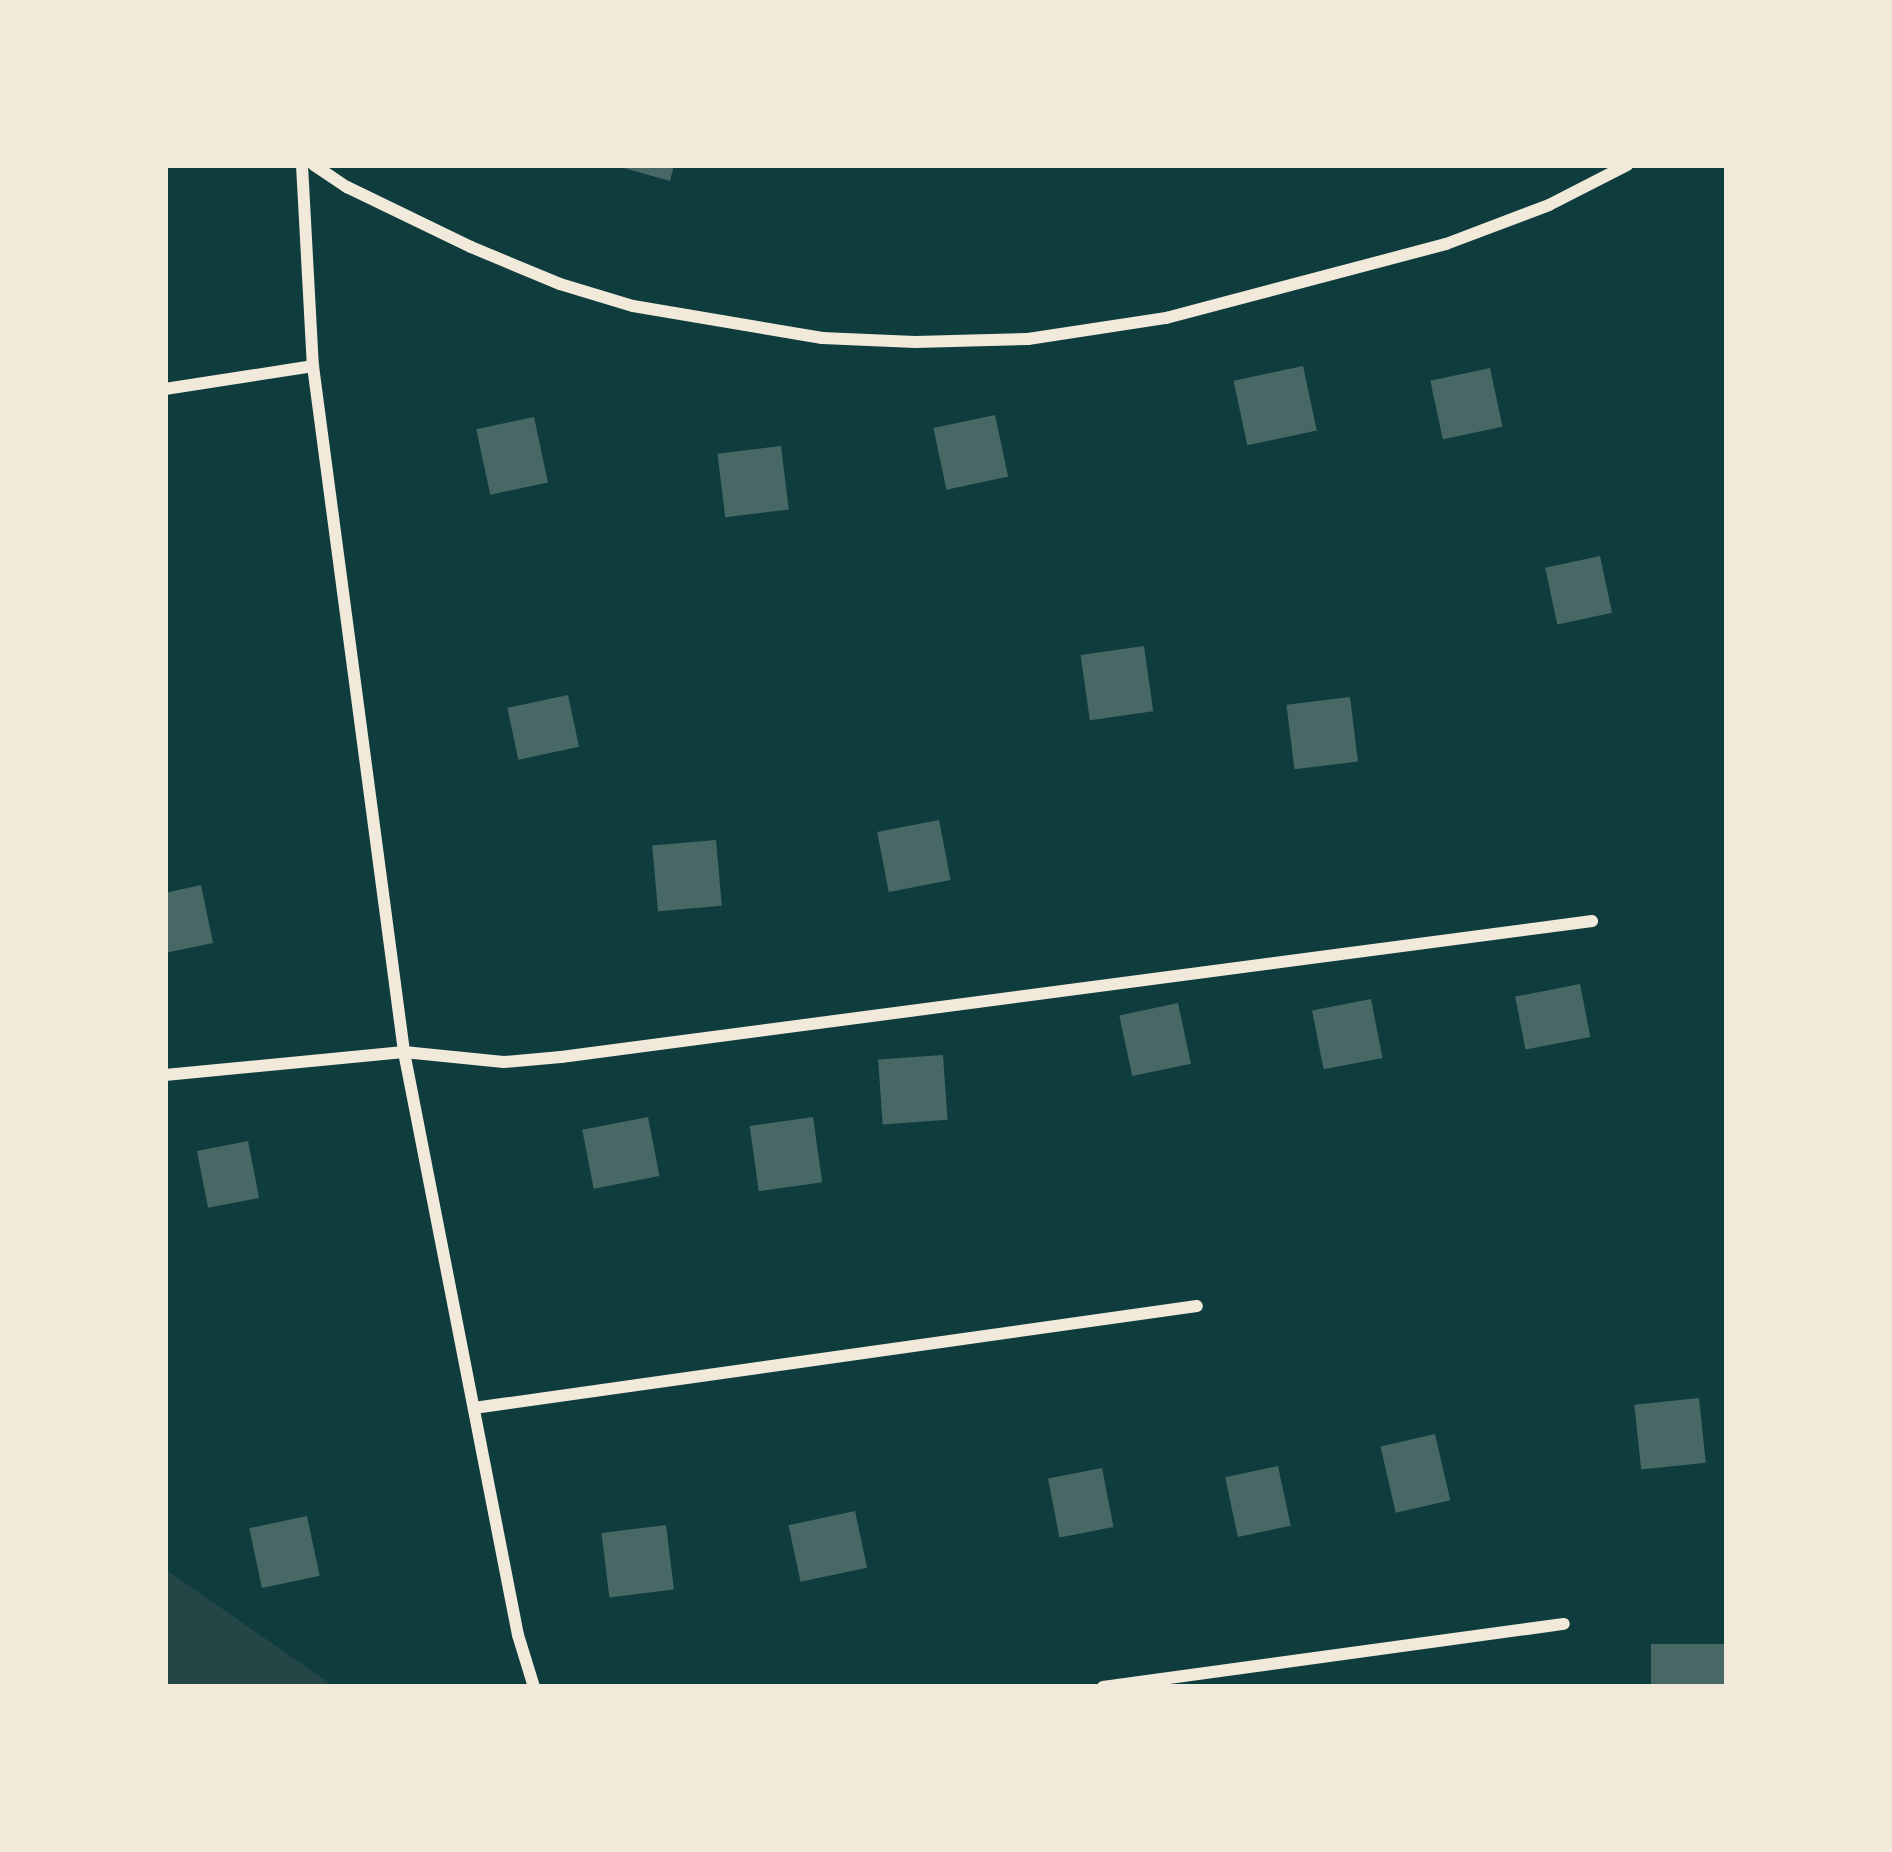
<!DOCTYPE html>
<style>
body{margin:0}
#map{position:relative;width:1892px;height:1852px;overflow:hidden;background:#0f3d3e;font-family:"Fira Sans Condensed",sans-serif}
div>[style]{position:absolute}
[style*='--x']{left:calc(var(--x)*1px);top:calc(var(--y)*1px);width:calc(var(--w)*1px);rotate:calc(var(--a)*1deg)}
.green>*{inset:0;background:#244646}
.building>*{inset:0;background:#486865;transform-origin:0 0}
.minor>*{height:12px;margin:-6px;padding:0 6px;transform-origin:6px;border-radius:6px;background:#f1e9da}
span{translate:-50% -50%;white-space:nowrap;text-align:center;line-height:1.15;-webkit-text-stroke:10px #f1e9da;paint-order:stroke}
.frame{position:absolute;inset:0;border:168px solid #f1e9da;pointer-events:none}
</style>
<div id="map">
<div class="green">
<div style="clip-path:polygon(165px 1569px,335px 1687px,165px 1687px)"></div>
</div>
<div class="building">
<div style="clip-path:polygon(613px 165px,674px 165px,670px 181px)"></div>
<div style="left:1303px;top:366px;width:66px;height:71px;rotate:78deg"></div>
<div style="left:1490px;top:368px;width:60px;height:61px;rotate:78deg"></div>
<div style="left:995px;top:415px;width:63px;height:63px;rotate:78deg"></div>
<div style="left:534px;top:417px;width:67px;height:59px;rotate:78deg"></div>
<div style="left:781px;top:446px;width:64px;height:64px;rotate:83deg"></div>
<div style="left:1600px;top:556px;width:58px;height:56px;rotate:78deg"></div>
<div style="left:1144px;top:646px;width:66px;height:64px;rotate:82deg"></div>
<div style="left:568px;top:695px;width:53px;height:62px;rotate:78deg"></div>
<div style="left:1350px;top:697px;width:65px;height:64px;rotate:83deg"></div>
<div style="left:939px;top:820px;width:61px;height:63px;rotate:79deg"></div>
<div style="left:716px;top:840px;width:66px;height:64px;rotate:85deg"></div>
<div style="clip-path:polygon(201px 885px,213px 943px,165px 953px,165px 893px)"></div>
<div style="left:1580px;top:984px;width:54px;height:66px;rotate:79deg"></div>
<div style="left:1371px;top:999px;width:60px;height:60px;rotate:79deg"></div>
<div style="left:1178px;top:1003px;width:62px;height:60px;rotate:78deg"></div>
<div style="left:943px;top:1055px;width:65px;height:65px;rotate:86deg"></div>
<div style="left:648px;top:1117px;width:60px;height:67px;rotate:79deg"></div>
<div style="left:813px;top:1117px;width:66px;height:64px;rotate:82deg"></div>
<div style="left:248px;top:1141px;width:58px;height:52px;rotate:79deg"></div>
<div style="left:1699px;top:1398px;width:65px;height:65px;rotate:84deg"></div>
<div style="left:1435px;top:1434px;width:68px;height:56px;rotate:77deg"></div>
<div style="left:1278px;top:1466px;width:61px;height:54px;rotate:78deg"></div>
<div style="left:1102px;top:1468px;width:60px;height:55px;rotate:79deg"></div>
<div style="left:855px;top:1511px;width:58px;height:68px;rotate:78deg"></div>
<div style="left:307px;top:1516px;width:61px;height:59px;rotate:78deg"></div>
<div style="left:666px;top:1525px;width:65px;height:65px;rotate:83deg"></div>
<div style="left:1727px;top:1644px;width:43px;height:76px;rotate:90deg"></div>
</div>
<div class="minor">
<div style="--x:302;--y:165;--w:201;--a:86.9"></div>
<div style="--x:313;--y:366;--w:692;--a:82.44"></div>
<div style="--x:404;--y:1052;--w:594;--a:78.94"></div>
<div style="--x:518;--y:1635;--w:54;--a:72.9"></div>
<div style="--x:314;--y:165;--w:40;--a:34"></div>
<div style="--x:347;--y:187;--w:138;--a:25.8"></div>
<div style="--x:471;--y:247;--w:96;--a:22.6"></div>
<div style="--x:560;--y:284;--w:76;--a:16.8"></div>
<div style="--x:633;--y:306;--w:192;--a:9.6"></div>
<div style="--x:822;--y:338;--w:93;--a:2.5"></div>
<div style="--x:915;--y:342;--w:113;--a:-1.5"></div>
<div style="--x:1028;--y:339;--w:140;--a:-8.7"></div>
<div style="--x:1166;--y:318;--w:290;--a:-14.8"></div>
<div style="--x:1446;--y:244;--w:110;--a:-20.7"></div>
<div style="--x:1549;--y:205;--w:88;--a:-27.1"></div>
<div style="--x:165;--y:389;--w:150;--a:-8.8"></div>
<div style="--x:165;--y:1075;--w:240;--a:-5.5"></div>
<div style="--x:404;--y:1052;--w:100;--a:5.7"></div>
<div style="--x:504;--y:1062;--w:57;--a:-5"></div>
<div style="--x:561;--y:1057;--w:1040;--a:-7.51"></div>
<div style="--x:474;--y:1408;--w:730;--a:-8.03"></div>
<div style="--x:1103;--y:1687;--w:465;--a:-7.8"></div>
</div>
<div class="frame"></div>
</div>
